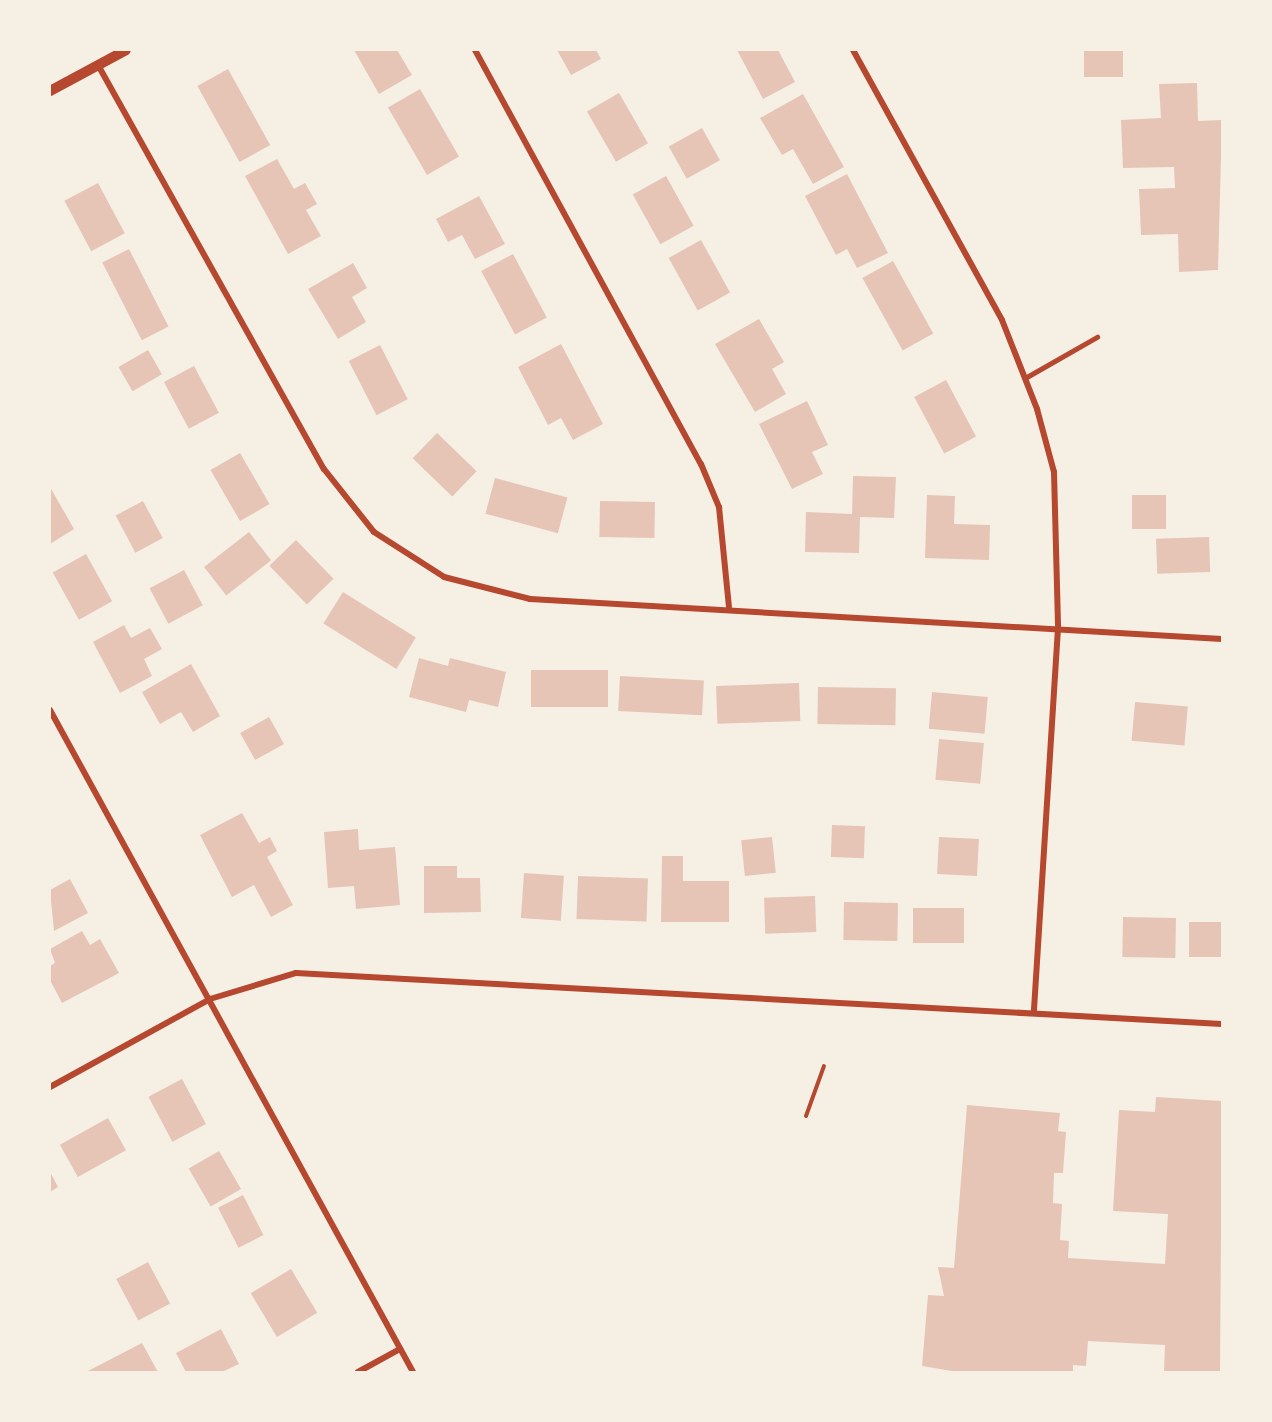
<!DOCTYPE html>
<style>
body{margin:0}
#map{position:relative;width:1272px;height:1422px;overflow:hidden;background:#f6efe4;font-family:"Times New Roman",serif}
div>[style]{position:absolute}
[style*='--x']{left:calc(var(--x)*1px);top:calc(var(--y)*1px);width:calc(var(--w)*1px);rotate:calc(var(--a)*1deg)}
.building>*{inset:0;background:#e6c5b7;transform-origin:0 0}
.path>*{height:4px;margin:-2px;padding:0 2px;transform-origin:2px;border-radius:2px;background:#b5482f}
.service>*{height:4.5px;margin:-2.25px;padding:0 2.25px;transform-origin:2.25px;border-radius:2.25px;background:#b5482f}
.minor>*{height:6px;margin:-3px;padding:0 3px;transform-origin:3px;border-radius:3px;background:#b5482f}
.tertiary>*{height:10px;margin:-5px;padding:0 5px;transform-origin:5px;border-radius:5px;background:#b5482f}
span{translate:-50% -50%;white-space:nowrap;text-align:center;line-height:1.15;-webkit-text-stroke:4.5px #f6efe4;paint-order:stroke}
.frame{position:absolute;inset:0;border:51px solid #f6efe4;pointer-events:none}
</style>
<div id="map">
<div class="building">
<div style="clip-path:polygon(354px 50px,397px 50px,412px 75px,379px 94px)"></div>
<div style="clip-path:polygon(557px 50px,596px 50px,601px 59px,571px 75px)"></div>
<div style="clip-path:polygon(737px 50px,778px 50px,795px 82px,763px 99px)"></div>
<div style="left:1084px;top:50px;width:39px;height:27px"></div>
<div style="left:228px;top:69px;width:87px;height:35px;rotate:61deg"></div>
<div style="clip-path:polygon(1197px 83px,1198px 121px,1222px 120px,1218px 270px,1179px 272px,1178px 234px,1141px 235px,1139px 189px,1175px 188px,1174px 167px,1123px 168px,1121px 120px,1161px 118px,1159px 84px)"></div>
<div style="left:420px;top:89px;width:78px;height:37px;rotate:60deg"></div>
<div style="left:619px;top:93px;width:58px;height:37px;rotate:60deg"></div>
<div style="clip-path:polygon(803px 94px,844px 167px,813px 184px,793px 149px,782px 155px,760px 118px)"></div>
<div style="left:702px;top:128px;width:37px;height:38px;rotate:61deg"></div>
<div style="clip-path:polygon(277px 159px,294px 189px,305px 183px,317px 204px,306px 210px,321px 236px,288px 254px,245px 176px)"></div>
<div style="clip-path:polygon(847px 174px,888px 253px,857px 268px,847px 249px,836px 255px,805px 196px)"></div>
<div style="left:666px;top:176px;width:57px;height:38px;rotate:61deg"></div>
<div style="left:98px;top:183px;width:57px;height:38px;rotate:62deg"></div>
<div style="clip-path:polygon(479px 196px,505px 244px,475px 259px,462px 235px,448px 242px,436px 219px)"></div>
<div style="left:701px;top:240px;width:60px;height:37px;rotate:61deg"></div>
<div style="left:129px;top:249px;width:87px;height:30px;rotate:63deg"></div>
<div style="left:513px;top:254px;width:72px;height:36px;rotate:62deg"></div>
<div style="left:893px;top:261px;width:83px;height:35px;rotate:61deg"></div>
<div style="clip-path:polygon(353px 263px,367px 288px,352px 297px,366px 322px,338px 339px,308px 289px)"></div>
<div style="clip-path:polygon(759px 319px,784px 362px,772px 369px,786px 394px,755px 412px,715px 344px)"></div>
<div style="clip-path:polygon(561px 344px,603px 424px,573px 440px,561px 418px,548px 425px,518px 367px)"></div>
<div style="left:380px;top:345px;width:61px;height:35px;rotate:63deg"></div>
<div style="left:148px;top:350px;width:28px;height:34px;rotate:60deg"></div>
<div style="left:194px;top:366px;width:53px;height:34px;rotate:62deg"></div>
<div style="left:946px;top:380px;width:64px;height:36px;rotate:62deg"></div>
<div style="clip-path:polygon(807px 401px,828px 445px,812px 452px,823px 474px,792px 489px,759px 424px)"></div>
<div style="left:437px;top:433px;width:55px;height:35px;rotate:44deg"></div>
<div style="left:240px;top:453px;width:59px;height:34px;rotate:60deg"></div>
<div style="clip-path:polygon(853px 476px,896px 477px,894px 518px,860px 517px,859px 553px,805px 552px,806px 512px,852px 514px)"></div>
<div style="left:495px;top:478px;width:75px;height:37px;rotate:15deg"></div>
<div style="clip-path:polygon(50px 487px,74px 529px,50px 544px)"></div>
<div style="clip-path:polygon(927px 495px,955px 496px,954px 524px,990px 525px,989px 560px,925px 558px)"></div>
<div style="left:1166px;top:495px;width:34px;height:34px;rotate:90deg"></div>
<div style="left:143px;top:501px;width:42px;height:31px;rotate:62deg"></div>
<div style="left:600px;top:501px;width:55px;height:36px;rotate:1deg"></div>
<div style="left:249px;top:532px;width:36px;height:57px;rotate:52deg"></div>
<div style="left:1209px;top:537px;width:35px;height:53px;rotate:88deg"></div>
<div style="left:296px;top:540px;width:54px;height:37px;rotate:46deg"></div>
<div style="left:86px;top:554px;width:54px;height:38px;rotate:61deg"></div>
<div style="left:184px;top:570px;width:40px;height:39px;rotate:62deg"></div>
<div style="left:343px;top:592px;width:86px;height:37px;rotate:32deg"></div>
<div style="clip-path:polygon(124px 625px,131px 638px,150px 628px,162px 649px,144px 659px,152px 676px,120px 693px,93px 642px)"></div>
<div style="clip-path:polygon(419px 658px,448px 666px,450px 658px,506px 672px,498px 707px,469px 700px,466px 712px,409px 697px)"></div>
<div style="clip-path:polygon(191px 664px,220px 716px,193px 732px,181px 712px,160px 724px,142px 692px)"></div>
<div style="left:531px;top:670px;width:77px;height:37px"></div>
<div style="left:620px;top:676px;width:84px;height:35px;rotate:3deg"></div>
<div style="left:799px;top:683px;width:38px;height:83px;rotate:88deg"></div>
<div style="left:818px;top:687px;width:78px;height:37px;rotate:1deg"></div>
<div style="left:932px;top:692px;width:56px;height:37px;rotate:5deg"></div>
<div style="left:1135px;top:702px;width:53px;height:39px;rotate:5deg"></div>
<div style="left:269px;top:717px;width:31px;height:33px;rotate:61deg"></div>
<div style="left:939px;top:739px;width:45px;height:41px;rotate:5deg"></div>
<div style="clip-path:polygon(242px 813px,259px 843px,270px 837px,277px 851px,267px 857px,293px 905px,271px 917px,254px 885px,232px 897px,200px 835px)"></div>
<div style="left:832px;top:825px;width:33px;height:32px;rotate:2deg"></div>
<div style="clip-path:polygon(358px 829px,359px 850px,395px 847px,400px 905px,356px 909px,354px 886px,328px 888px,324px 832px)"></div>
<div style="left:772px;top:837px;width:36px;height:31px;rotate:84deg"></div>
<div style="left:939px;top:837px;width:40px;height:37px;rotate:3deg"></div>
<div style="clip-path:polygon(662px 856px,683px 856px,683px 881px,729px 881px,729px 922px,661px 922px)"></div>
<div style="clip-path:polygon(424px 866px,457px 866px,457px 878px,480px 878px,481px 912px,424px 913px)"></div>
<div style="left:524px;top:873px;width:40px;height:45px;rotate:4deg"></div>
<div style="left:578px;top:876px;width:70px;height:43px;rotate:2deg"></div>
<div style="clip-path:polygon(70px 879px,88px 913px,54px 931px,50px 890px)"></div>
<div style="left:815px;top:896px;width:36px;height:51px;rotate:88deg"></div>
<div style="left:844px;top:902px;width:54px;height:38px;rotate:1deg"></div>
<div style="left:913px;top:908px;width:51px;height:35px"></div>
<div style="left:1123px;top:917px;width:53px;height:40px;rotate:1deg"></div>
<div style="left:1222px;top:922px;width:35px;height:33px;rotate:90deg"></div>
<div style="clip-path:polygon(82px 931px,90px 945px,100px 939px,119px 973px,62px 1003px,50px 980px,50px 966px,55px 963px,50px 949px)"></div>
<div style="left:182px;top:1079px;width:51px;height:38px;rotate:62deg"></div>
<div style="clip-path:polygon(1156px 1097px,1222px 1101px,1220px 1372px,1164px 1372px,1165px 1345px,1088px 1341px,1086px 1366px,1073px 1365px,1073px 1372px,958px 1372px,922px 1366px,928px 1295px,944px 1296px,938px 1267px,954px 1268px,967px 1105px,1060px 1113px,1058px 1131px,1066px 1132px,1063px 1173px,1054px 1173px,1053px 1203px,1062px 1204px,1060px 1240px,1069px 1241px,1068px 1258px,1165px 1264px,1168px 1214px,1113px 1211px,1119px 1110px,1155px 1112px)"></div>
<div style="left:108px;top:1118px;width:37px;height:55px;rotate:61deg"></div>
<div style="left:219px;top:1151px;width:44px;height:35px;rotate:60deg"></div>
<div style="clip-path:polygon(50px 1172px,58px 1187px,50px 1192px)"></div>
<div style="left:243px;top:1195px;width:45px;height:28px;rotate:63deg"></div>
<div style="left:148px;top:1262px;width:47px;height:36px;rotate:62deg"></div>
<div style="left:291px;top:1269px;width:51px;height:47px;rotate:59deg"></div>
<div style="clip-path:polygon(221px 1329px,239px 1364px,222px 1372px,186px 1372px,176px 1353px)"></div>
<div style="clip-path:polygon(142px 1343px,158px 1372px,86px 1372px)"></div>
</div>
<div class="path">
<div style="--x:806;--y:1116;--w:53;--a:-70.2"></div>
</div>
<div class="service">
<div style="--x:1025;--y:378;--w:83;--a:-29.7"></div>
</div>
<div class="minor">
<div style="--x:475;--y:50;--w:472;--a:61.4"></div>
<div style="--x:701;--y:464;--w:47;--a:67.3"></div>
<div style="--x:719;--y:507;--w:100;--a:84.3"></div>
<div style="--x:853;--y:50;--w:308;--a:61.1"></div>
<div style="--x:1002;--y:320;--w:96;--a:68.5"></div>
<div style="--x:1037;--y:409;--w:65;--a:74.9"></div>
<div style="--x:1054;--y:472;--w:156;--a:88.5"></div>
<div style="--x:1058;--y:628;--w:384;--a:93.6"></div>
<div style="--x:98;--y:65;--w:463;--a:60.8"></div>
<div style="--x:324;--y:469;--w:80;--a:51.6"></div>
<div style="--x:374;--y:532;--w:83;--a:32.7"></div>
<div style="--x:444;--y:577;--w:89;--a:14.3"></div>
<div style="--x:530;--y:599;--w:693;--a:3.31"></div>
<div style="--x:50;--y:710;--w:755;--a:61.26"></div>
<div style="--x:50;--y:1087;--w:183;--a:-28.8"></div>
<div style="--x:210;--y:999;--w:90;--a:-16.8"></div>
<div style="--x:296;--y:973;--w:927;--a:3.15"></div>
<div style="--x:358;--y:1372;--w:48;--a:-28.7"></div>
</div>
<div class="tertiary">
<div style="--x:50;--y:91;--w:86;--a:-28.3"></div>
</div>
<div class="frame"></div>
</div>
